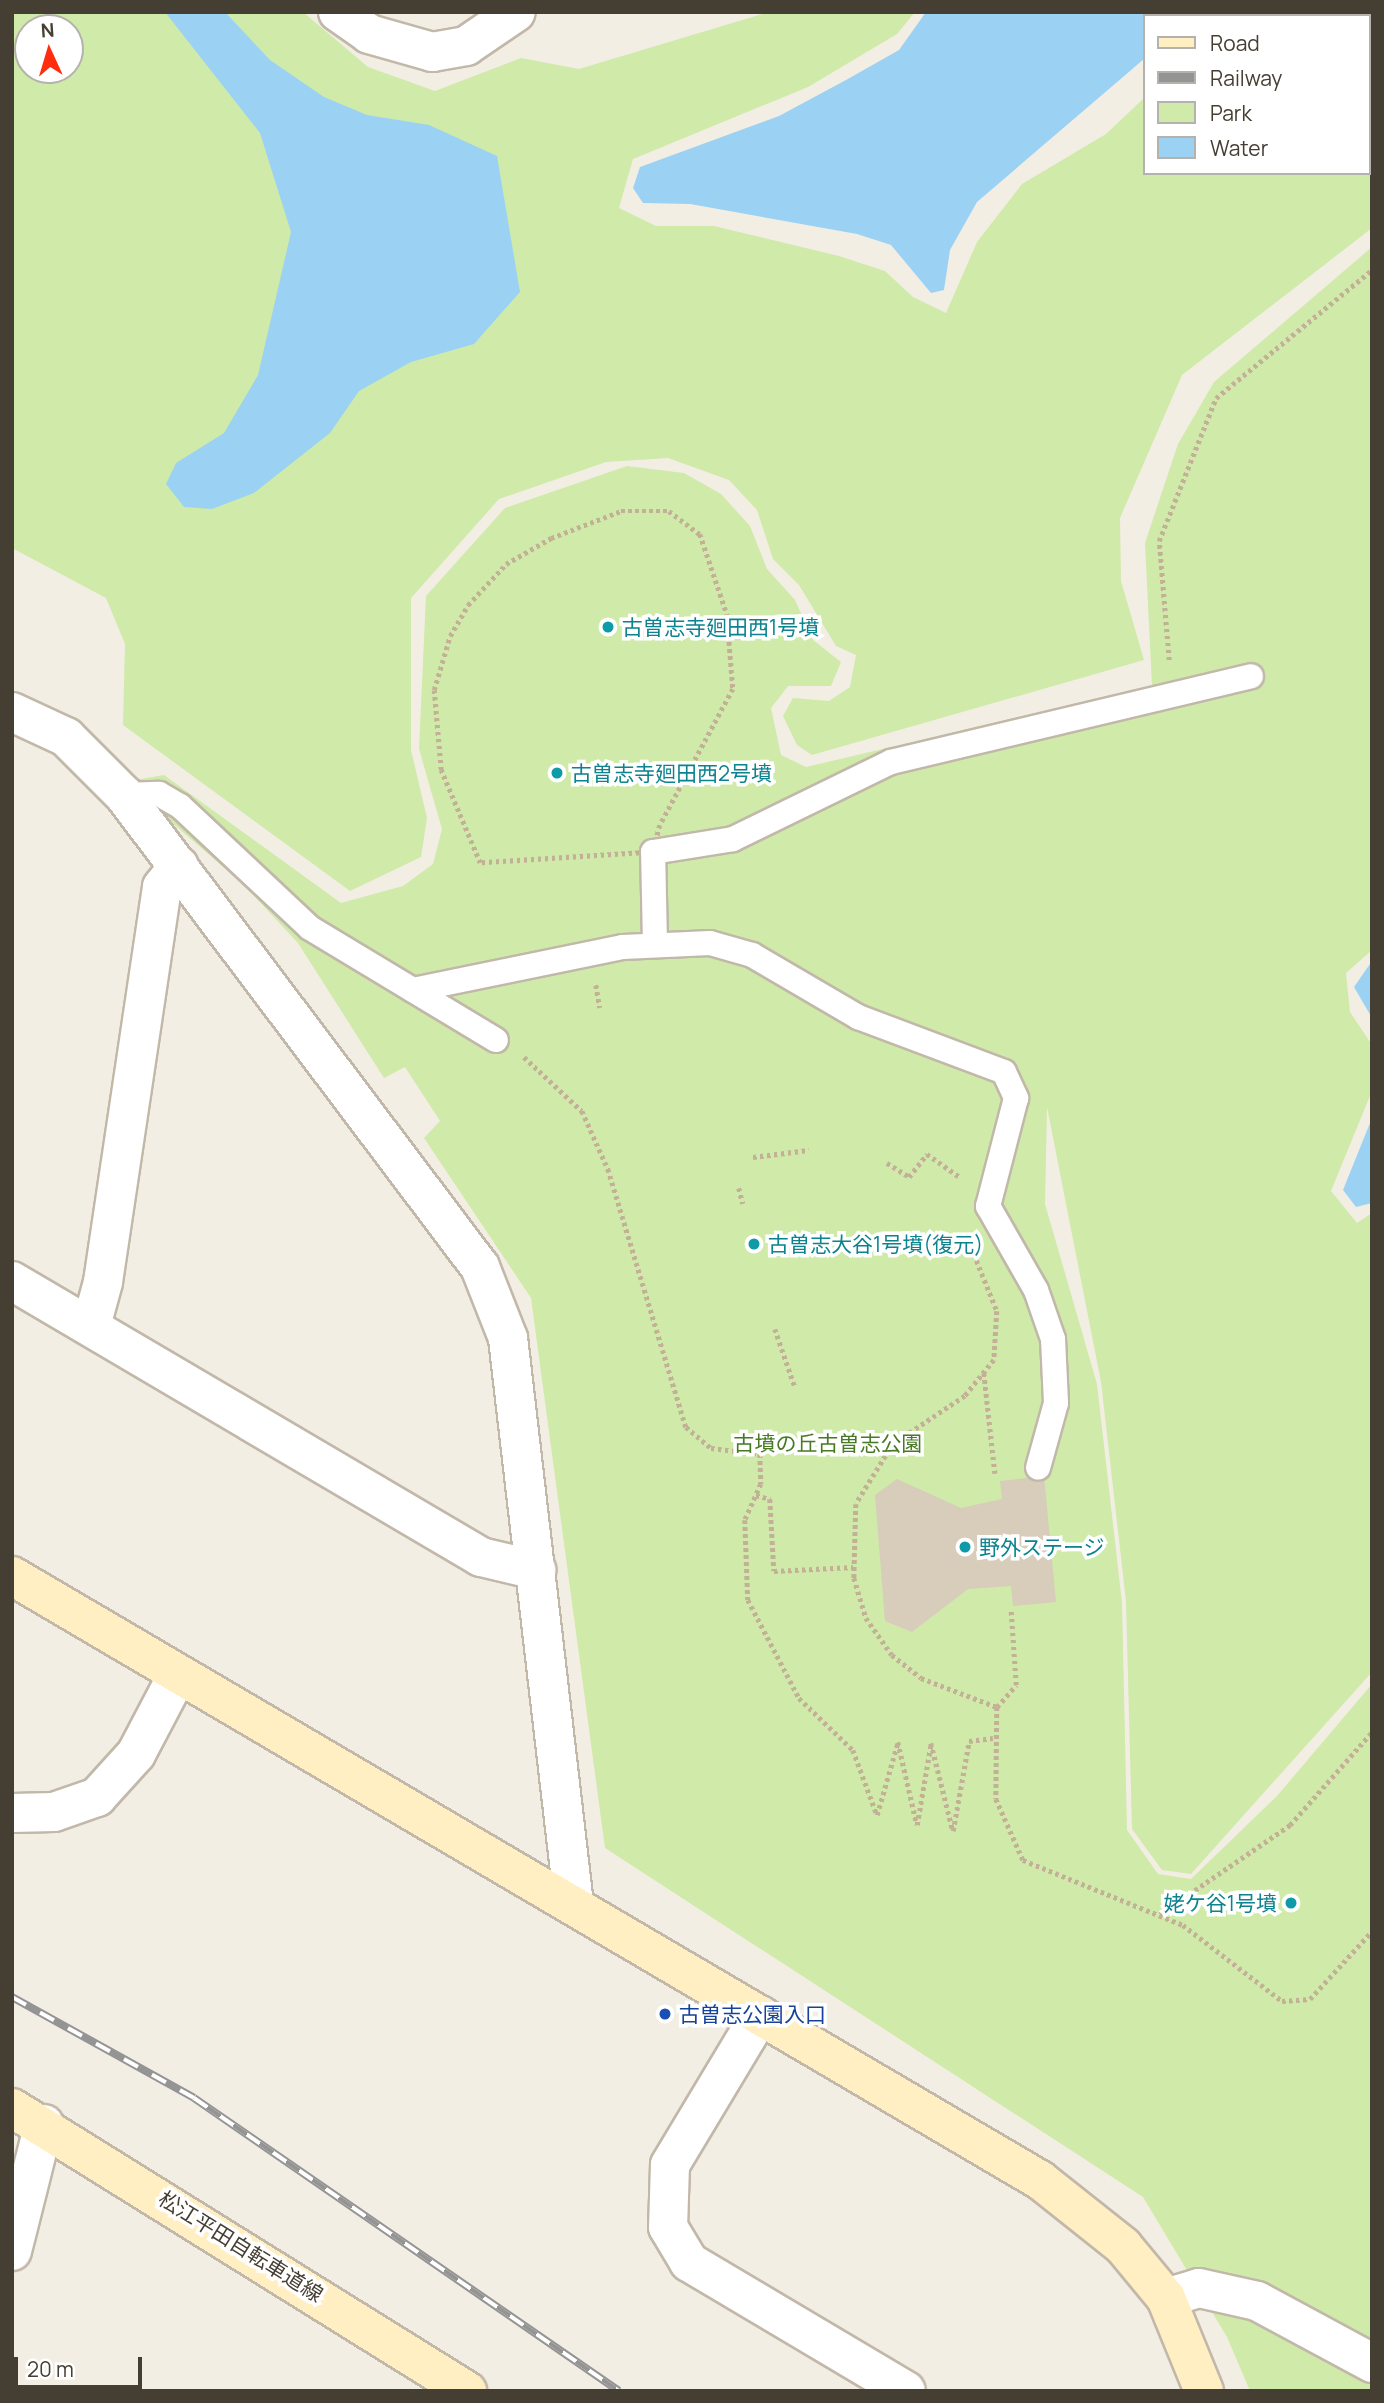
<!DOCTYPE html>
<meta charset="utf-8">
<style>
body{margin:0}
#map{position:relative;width:1384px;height:2403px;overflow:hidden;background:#f3eee4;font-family:Manrope,"Noto Sans JP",sans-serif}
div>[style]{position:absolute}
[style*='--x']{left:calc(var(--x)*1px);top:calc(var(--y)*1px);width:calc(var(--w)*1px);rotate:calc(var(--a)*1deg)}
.green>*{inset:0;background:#cfeaa9}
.water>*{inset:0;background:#9bd2f4}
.building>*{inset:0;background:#d8ccbb}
.path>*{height:4.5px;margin-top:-2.25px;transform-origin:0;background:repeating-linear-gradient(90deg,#c2b196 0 3.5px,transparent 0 7px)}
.roads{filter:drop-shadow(2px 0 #c2b8a9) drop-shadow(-2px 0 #c2b8a9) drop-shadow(0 2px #c2b8a9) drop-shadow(0 -2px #c2b8a9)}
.lane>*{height:24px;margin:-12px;padding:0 12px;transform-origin:12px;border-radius:12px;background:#fff}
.street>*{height:38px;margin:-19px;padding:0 19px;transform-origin:19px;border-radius:19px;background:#fff}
.secondary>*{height:38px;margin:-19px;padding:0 19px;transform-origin:19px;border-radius:19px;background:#ffefc2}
.rail>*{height:8px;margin-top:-4px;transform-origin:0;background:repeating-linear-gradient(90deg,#fff 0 16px,#949494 0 32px);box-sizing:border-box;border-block:2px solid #949494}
.dots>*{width:19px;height:19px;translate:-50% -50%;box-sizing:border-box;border:4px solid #fff;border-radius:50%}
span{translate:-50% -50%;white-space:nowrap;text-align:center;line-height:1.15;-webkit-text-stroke:7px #fff;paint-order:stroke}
.culture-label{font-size:21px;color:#0d838f}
.left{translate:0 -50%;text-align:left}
.right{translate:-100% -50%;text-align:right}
.park-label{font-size:21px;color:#477a23}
.transit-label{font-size:21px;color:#164399}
.street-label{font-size:21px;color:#453e33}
.frame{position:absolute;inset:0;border:14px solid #453e33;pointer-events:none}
.legend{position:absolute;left:1143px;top:14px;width:228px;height:161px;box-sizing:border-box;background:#fff;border:2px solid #b5b2ad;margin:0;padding:9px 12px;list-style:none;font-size:21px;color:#453e33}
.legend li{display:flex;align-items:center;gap:14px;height:35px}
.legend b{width:35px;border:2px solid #b5b2ad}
.north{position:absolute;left:14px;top:14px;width:70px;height:70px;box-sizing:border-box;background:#fff;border:2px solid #b5b2ad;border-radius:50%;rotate:356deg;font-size:19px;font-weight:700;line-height:28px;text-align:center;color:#453e33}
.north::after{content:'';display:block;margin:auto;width:24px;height:32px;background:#ff2c0f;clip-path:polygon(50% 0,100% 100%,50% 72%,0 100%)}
.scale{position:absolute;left:14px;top:2357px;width:128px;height:32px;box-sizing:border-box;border:4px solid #453e33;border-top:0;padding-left:9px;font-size:21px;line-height:24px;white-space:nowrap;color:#453e33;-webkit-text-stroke:5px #fff;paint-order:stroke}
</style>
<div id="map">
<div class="green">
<div style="clip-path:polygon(evenodd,12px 12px,303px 12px,368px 67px,435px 91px,521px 58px,579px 69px,769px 12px,915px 12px,897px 34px,808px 87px,633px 159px,619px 208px,656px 226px,714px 226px,839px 256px,885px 271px,913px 297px,946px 313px,977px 242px,1022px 184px,1106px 134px,1144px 98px,1144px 173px,1368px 173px,1368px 16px,1231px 16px,1372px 12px,1372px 228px,1182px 375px,1120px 518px,1121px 581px,1144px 660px,812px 755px,797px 745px,783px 716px,793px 698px,829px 701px,850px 687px,856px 655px,836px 646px,799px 585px,773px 559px,757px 510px,729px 480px,668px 458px,606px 462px,499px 499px,411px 598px,411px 750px,427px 818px,421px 857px,350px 891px,123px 725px,125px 644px,106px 598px,12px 548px,12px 12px,28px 28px,70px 28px,70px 70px,28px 70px,28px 28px)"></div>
<div style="clip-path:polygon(1372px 247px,1372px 950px,1346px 973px,1350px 1012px,1372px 1045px,1372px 1091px,1331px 1191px,1357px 1223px,1372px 1213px,1372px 1672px,1191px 1874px,1162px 1870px,1132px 1829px,1126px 1601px,1101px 1382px,1047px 1107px,1045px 1204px,1097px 1384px,1122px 1603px,1127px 1830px,1158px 1874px,1191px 1879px,1277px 1796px,1372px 1684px,1372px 2391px,1250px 2391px,1227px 2337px,1143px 2197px,605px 1848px,531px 1298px,424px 1138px,440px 1121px,405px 1067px,384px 1078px,298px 943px,242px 883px,156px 809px,135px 780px,164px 775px,341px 903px,403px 886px,433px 864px,442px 829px,419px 749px,426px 596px,505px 508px,627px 466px,684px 473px,721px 494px,750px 526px,767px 569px,795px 600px,813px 640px,841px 662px,831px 686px,788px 686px,771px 708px,781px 755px,806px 767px,1152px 686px,1145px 543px,1178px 444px,1214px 382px)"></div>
</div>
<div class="water">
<div style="clip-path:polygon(165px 12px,225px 12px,270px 60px,324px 97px,367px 115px,429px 125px,497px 156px,520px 292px,474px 344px,411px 362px,359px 391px,330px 433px,254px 493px,212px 509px,184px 507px,166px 484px,176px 463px,224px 433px,258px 375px,291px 232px,260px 133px)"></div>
<div style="clip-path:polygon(926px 12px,1199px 12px,1144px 16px,1144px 59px,977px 202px,950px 250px,944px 290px,931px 293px,891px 245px,857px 234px,690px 204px,643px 203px,633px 188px,640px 167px,779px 116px,846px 80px,899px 50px)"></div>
<div style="clip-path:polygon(1372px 961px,1372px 1018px,1354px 987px)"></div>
<div style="clip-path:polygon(1372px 1118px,1372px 1203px,1356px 1207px,1343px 1190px)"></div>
</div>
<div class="building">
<div style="clip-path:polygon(1044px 1476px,1056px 1602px,1013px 1606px,1011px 1586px,968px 1589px,912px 1632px,885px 1621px,875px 1495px,897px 1479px,961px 1508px,1002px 1499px,1000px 1481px)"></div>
</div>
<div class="path">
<div style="--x:621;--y:511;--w:48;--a:0"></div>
<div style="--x:669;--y:511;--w:39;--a:37"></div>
<div style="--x:700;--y:534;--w:84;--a:71.4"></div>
<div style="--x:727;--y:614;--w:75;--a:85.4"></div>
<div style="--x:733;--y:689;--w:154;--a:118.2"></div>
<div style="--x:660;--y:825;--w:28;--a:105"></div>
<div style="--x:653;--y:852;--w:173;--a:176.4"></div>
<div style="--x:480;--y:863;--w:101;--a:-112.8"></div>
<div style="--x:441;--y:770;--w:80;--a:-95"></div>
<div style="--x:434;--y:690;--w:56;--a:-73.5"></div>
<div style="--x:450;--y:636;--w:36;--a:-60"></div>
<div style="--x:468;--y:605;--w:56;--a:-47.2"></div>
<div style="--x:506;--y:564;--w:52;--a:-30"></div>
<div style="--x:551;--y:538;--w:75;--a:-21.1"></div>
<div style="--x:1169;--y:660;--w:119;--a:-94.8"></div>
<div style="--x:1159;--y:541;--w:154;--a:-68.3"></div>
<div style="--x:1216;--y:398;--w:202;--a:-39.4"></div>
<div style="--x:596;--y:985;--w:23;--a:80"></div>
<div style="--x:524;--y:1057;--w:79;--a:43"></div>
<div style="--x:582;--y:1111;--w:64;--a:65.9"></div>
<div style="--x:608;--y:1169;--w:270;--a:73.2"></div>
<div style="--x:686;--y:1427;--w:33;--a:40"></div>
<div style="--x:711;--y:1448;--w:49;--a:7"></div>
<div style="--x:760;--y:1454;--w:30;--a:88"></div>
<div style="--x:761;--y:1484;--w:39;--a:114"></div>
<div style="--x:745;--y:1520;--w:80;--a:87.9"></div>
<div style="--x:748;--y:1600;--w:110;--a:62.5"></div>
<div style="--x:799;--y:1698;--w:75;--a:43.9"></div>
<div style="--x:853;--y:1750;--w:69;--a:69.7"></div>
<div style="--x:877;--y:1815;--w:76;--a:-74"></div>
<div style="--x:898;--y:1742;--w:85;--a:77.1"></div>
<div style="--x:917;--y:1825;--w:83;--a:-80.3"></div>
<div style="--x:931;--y:1743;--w:91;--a:76"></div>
<div style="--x:953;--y:1831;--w:91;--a:-79.9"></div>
<div style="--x:969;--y:1741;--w:24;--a:-7"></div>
<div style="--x:753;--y:1157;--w:56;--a:-7.1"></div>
<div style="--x:887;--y:1163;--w:26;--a:32"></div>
<div style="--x:909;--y:1177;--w:29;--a:-52"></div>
<div style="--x:927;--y:1154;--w:42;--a:35.2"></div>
<div style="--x:739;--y:1188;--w:16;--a:76"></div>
<div style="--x:974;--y:1254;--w:61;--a:68"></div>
<div style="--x:997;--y:1311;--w:49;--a:93.5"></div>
<div style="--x:994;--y:1360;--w:46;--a:128.9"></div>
<div style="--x:965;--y:1396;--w:87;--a:146.3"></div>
<div style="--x:893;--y:1444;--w:70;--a:121.7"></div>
<div style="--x:856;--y:1504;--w:74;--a:91.5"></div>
<div style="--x:854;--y:1578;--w:42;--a:73.3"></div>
<div style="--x:866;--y:1618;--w:45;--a:54.9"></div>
<div style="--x:892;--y:1655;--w:37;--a:38"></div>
<div style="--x:921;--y:1678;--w:81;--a:20.9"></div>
<div style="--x:997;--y:1707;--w:92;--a:90.6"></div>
<div style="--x:996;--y:1799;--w:67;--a:66.1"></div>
<div style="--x:1023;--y:1860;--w:173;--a:22.1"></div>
<div style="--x:1183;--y:1925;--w:125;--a:37.5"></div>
<div style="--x:1282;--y:2001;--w:28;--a:-4"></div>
<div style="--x:1310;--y:1999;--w:92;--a:-47.6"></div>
<div style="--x:775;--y:1329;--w:61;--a:71"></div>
<div style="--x:984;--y:1373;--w:101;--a:83.7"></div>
<div style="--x:756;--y:1495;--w:15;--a:16"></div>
<div style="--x:770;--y:1499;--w:72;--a:86.8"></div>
<div style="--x:774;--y:1571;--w:79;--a:-2.9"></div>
<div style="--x:997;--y:1707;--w:29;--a:-49"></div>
<div style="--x:1016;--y:1685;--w:74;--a:-93.9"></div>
<div style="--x:1160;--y:1914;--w:158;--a:-34.4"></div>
<div style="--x:1290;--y:1825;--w:124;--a:-48.6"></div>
</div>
<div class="roads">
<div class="lane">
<div style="--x:124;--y:795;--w:35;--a:-2"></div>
<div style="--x:159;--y:794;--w:24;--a:30"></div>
<div style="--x:180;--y:806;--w:178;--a:43.2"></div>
<div style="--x:310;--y:928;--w:217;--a:31.1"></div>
<div style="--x:655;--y:944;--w:92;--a:-91.2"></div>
<div style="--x:653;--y:852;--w:81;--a:-9.2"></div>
<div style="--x:733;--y:839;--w:176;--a:-26"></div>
<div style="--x:891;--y:762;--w:370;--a:-13.4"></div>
<div style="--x:413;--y:990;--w:214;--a:-11.6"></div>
<div style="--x:623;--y:947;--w:87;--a:-2.6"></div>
<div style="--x:710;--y:943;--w:44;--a:15.9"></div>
<div style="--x:752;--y:955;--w:123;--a:30.3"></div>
<div style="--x:858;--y:1017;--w:156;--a:20.6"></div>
<div style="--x:1004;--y:1072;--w:29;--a:65"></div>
<div style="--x:1016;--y:1098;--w:112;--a:104.5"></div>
<div style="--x:988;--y:1206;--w:97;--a:60.3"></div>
<div style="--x:1036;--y:1290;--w:52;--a:70.9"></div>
<div style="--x:1053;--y:1339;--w:64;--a:87.3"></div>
<div style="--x:1056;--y:1403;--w:67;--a:105.5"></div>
</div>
<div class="street">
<div style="--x:338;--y:12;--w:38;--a:35"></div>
<div style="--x:369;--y:34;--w:66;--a:15.9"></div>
<div style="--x:432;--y:52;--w:35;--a:-10"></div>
<div style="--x:466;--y:46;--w:60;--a:-34.2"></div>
<div style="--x:12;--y:712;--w:60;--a:24.8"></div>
<div style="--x:66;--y:737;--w:82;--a:45"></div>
<div style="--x:124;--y:795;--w:591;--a:52.98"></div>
<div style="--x:480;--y:1267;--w:76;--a:68.5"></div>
<div style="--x:508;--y:1338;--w:571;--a:83.36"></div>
<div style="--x:12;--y:1281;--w:544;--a:30.48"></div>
<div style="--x:481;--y:1557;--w:57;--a:13.3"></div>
<div style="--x:91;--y:1326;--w:46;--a:-74.7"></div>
<div style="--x:103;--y:1282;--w:399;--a:-81.5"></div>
<div style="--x:162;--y:887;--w:27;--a:-51"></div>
<div style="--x:12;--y:1813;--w:42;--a:-1.4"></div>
<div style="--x:54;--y:1812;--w:46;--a:-19.2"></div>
<div style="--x:97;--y:1797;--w:58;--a:-47.8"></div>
<div style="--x:136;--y:1754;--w:90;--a:-62.3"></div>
<div style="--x:760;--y:2015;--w:175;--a:121"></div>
<div style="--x:670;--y:2165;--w:62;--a:91.8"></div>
<div style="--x:668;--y:2227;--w:41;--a:59"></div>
<div style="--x:689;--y:2262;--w:252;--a:30.7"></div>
<div style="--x:12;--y:2251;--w:131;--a:-75.9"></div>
<div style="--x:1166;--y:2298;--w:34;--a:-17"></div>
<div style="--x:1199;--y:2288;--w:59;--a:12.6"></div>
<div style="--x:1257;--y:2301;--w:131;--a:28.3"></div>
</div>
<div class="secondary">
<div style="--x:12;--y:1576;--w:1192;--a:30.44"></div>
<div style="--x:1040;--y:2180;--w:106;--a:38.5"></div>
<div style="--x:1123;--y:2246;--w:67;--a:50.4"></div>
<div style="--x:1166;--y:2298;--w:100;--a:67.8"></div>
<div style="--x:12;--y:2108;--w:536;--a:31.88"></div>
</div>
</div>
<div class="rail">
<div style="--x:12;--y:1997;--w:208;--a:29"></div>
<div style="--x:194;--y:2098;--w:516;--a:34.58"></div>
</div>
<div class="dots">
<div style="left:608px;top:627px;background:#0f9aa8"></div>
<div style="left:557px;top:773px;background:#0f9aa8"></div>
<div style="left:754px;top:1244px;background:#0f9aa8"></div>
<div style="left:965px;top:1547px;background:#0f9aa8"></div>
<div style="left:1291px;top:1903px;background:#0f9aa8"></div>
<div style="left:665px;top:2014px;background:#1a4fb4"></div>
</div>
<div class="culture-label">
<span class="left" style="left:622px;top:627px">古曽志寺廻田西1号墳</span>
<span class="left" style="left:571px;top:773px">古曽志寺廻田西2号墳</span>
<span class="left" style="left:768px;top:1244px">古曽志大谷1号墳(復元)</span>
<span class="left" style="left:979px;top:1547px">野外ステージ</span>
<span class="right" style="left:1277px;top:1903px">姥ケ谷1号墳</span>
</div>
<div class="park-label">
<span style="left:828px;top:1443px">古墳の丘古曽志公園</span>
</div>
<div class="transit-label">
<span class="left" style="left:679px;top:2014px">古曽志公園入口</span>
</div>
<div class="street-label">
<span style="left:241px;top:2246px;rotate:32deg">松江平田自転車道線</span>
</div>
<div class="frame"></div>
<ul class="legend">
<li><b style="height:9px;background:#ffefc2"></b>Road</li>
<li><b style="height:9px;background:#949494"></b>Railway</li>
<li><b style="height:19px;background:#cfeaa9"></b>Park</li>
<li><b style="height:19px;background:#9bd2f4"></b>Water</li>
</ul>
<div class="north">N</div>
<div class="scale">20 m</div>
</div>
